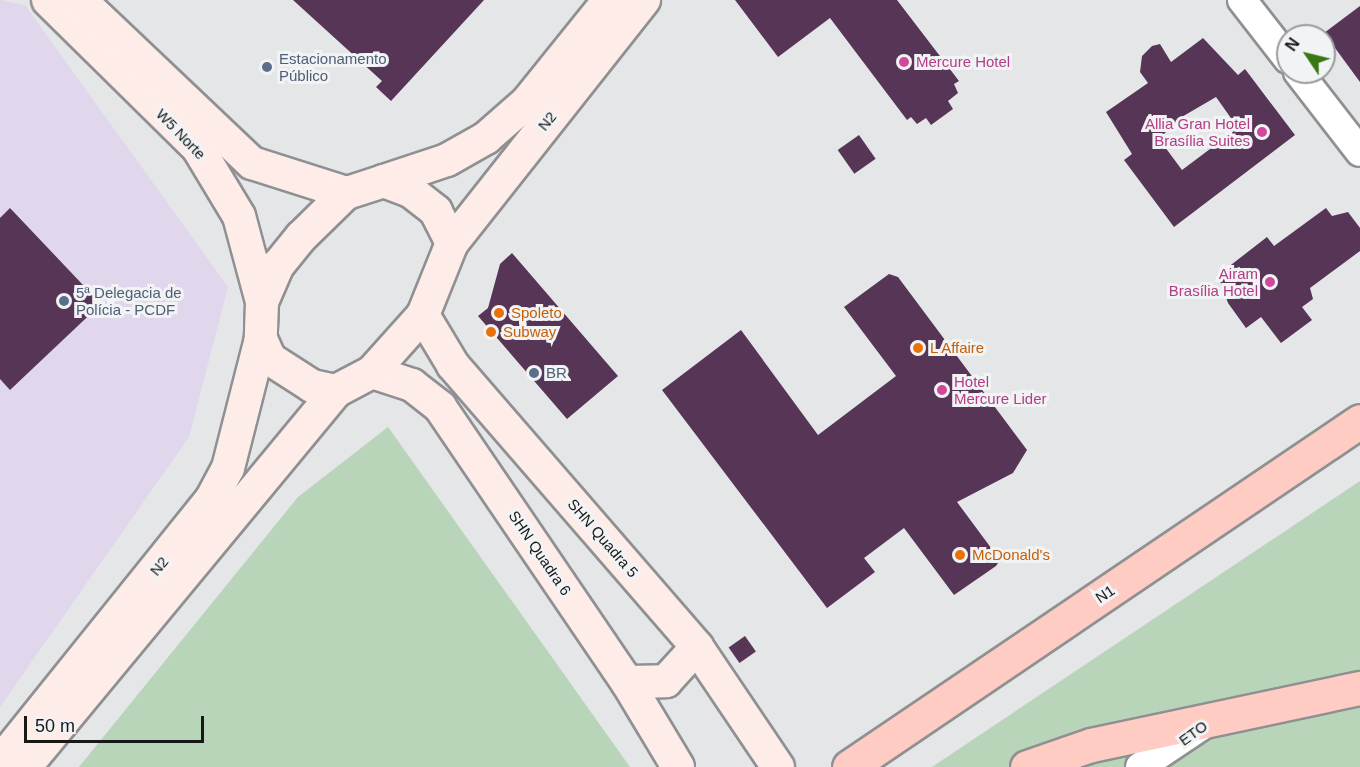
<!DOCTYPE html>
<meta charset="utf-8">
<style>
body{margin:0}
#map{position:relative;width:1360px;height:767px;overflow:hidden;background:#e5e6e8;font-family:Arial,sans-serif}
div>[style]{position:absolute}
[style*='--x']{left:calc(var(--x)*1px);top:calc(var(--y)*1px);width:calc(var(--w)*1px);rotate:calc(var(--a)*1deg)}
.commercial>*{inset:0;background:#e0d7ed}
.green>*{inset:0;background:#b8d4b9}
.building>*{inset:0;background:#563556;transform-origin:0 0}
.roads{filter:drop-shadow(2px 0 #8f9092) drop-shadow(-2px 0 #8f9092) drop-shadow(0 2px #8f9092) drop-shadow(0 -2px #8f9092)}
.tertiary>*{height:28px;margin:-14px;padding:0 14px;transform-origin:14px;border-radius:14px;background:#fff}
.secondary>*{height:32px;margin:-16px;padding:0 16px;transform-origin:16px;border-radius:16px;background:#feece8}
.trunk>*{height:33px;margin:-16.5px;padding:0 16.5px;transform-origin:16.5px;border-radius:16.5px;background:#feccc3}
.dots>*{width:16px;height:16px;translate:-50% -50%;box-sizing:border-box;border:3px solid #f2f3f5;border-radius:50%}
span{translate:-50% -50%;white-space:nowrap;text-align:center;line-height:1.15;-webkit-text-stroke:6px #f2f3f5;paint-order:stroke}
.service-label{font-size:15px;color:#4e5e75}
.left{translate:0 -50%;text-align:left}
.hotel-label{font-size:15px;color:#b23c85}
.right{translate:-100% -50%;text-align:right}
.street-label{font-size:15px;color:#181819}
.food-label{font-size:15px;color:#c56008}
.north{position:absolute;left:1276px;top:24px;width:60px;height:60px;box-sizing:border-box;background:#f2f3f5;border:2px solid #9b9b9d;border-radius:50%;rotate:305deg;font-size:16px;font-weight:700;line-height:24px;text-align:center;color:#181819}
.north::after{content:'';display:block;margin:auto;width:21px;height:27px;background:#397712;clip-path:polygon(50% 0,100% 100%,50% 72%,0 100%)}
.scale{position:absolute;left:24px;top:716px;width:180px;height:27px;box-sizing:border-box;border:3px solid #181819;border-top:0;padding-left:8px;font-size:18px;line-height:21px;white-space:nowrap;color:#181819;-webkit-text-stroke:4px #f2f3f5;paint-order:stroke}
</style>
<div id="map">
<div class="commercial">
<div style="clip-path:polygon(0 0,25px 5px,228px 287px,189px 437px,0 707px)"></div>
</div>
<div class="green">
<div style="clip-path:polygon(388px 427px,630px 767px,79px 767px,298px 497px)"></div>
<div style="clip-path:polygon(1360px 481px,1360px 767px,932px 767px)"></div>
</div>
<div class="building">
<div style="clip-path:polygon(293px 0,484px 0,391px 101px,376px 87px,382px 81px)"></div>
<div style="clip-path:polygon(735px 0,897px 0,959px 81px,954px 84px,958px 93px,948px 101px,953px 109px,931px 125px,926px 118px,917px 124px,911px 117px,907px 120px,830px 18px,778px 57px)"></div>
<div style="clip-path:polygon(1360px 6px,1360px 82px,1324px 33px)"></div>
<div style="clip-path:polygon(evenodd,1203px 38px,1238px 75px,1245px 69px,1295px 135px,1174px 227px,1124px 160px,1132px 154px,1106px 112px,1148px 83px,1140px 72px,1142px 56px,1152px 46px,1160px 44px,1171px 62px,1203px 38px,1216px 97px,1238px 128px,1182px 170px,1159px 139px,1180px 118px,1216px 97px)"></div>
<div style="left:859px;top:135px;width:29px;height:26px;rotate:55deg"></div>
<div style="clip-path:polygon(10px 208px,101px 304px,10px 390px,0 379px,0 218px)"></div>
<div style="clip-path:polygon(1326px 208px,1332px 216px,1348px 212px,1360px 228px,1360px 251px,1310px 288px,1313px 299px,1302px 307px,1312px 320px,1281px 343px,1261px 317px,1246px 328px,1228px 303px,1218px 275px,1267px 237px,1274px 246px)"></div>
<div style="clip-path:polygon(512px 253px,618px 376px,567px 419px,478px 316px,488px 308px,500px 264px)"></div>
<div style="clip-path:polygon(889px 274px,898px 277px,1027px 450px,1013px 473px,957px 502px,1000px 560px,996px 566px,954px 595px,904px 528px,864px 558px,875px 572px,827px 608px,662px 390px,741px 330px,818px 435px,896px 376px,844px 307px)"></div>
<div style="left:745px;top:636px;width:19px;height:20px;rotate:55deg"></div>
</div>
<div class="roads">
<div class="tertiary">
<div style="--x:1242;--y:0;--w:75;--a:52.1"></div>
<div style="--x:1298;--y:72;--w:101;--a:52.2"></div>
<div style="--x:1140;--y:767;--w:83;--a:-33.7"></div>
</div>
<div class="secondary">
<div style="--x:48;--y:0;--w:211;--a:44.6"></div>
<div style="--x:198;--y:148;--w:79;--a:58.9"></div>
<div style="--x:239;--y:216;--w:89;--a:75"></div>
<div style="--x:80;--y:0;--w:237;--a:43.5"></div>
<div style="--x:252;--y:163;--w:99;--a:17.7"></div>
<div style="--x:384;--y:181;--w:66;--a:-18.4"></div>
<div style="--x:447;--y:160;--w:45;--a:-29.4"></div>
<div style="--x:486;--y:138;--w:55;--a:-41.3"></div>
<div style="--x:527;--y:102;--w:131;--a:-51.2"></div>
<div style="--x:452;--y:243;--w:310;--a:-51.7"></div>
<div style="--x:423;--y:315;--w:58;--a:59"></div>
<div style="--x:453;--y:365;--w:373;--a:49.1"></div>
<div style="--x:697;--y:647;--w:145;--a:56"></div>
<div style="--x:372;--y:372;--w:42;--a:18"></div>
<div style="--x:412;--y:385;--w:36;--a:38"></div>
<div style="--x:440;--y:407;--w:333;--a:55.8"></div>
<div style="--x:627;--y:682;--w:99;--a:59"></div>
<div style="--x:627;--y:682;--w:39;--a:-1"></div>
<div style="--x:666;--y:681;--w:46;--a:-47.6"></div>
<div style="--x:0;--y:762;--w:339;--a:-51.2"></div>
<div style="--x:212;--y:498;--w:34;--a:-62"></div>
<div style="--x:228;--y:468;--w:133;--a:-75.7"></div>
<div style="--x:25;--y:767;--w:488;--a:-50.4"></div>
<div style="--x:336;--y:391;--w:41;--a:-27.8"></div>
<div style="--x:372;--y:372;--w:76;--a:-48.2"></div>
<div style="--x:423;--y:315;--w:78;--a:-68.1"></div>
<div style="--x:452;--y:243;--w:36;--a:-117"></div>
<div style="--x:436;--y:211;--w:33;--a:-142"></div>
<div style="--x:410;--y:191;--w:28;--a:-159"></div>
<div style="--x:384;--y:181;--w:40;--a:162"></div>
<div style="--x:346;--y:193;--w:63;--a:135.6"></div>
<div style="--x:301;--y:237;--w:36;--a:129"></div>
<div style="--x:278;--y:265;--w:40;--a:113.4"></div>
<div style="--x:262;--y:302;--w:37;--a:92"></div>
<div style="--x:261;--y:339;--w:22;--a:66"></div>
<div style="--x:270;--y:359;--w:50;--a:32.7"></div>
<div style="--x:312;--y:386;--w:25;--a:12"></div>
</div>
<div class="trunk">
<div style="--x:849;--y:767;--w:617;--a:-34.1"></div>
<div style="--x:1027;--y:767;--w:68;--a:-19"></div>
<div style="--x:1091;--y:745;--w:275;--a:-12"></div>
</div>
</div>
<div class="dots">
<div style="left:904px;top:62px;background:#d1479c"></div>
<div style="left:267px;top:67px;background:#5c6f8a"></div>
<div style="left:1262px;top:132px;background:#d1479c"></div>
<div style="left:1270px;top:282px;background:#d1479c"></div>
<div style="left:64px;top:301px;background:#5c6f8a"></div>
<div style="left:499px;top:313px;background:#e8710a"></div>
<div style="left:491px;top:332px;background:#e8710a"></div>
<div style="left:918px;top:348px;background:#e8710a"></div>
<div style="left:534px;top:373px;background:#5c6f8a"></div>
<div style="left:942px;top:390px;background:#d1479c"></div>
<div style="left:960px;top:555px;background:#e8710a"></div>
</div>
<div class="service-label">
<span class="left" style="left:279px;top:67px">Estacionamento<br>Público</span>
<span class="left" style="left:76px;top:301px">5ª Delegacia de<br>Polícia - PCDF</span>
<span class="left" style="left:546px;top:373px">BR</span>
</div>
<div class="hotel-label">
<span class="left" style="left:916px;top:62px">Mercure Hotel</span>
<span class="right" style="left:1250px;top:132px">Allia Gran Hotel<br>Brasília Suites</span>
<span class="right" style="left:1258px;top:282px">Airam<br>Brasília Hotel</span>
<span class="left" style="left:954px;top:390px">Hotel<br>Mercure Lider</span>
</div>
<div class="street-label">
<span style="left:547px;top:121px;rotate:-51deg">N2</span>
<span style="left:181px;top:134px;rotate:46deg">W5 Norte</span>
<span style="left:603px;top:538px;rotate:49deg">SHN Quadra 5</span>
<span style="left:540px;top:553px;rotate:56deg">SHN Quadra 6</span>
<span style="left:159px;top:566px;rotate:-51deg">N2</span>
<span style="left:1105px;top:594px;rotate:-34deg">N1</span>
<span style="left:1193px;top:733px;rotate:-36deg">ETO</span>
</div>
<div class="food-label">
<span class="left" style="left:511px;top:313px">Spoleto</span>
<span class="left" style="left:503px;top:332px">Subway</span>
<span class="left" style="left:930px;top:348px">L Affaire</span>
<span class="left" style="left:972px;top:555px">McDonald's</span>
</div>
<div class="north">N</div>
<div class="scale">50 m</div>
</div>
